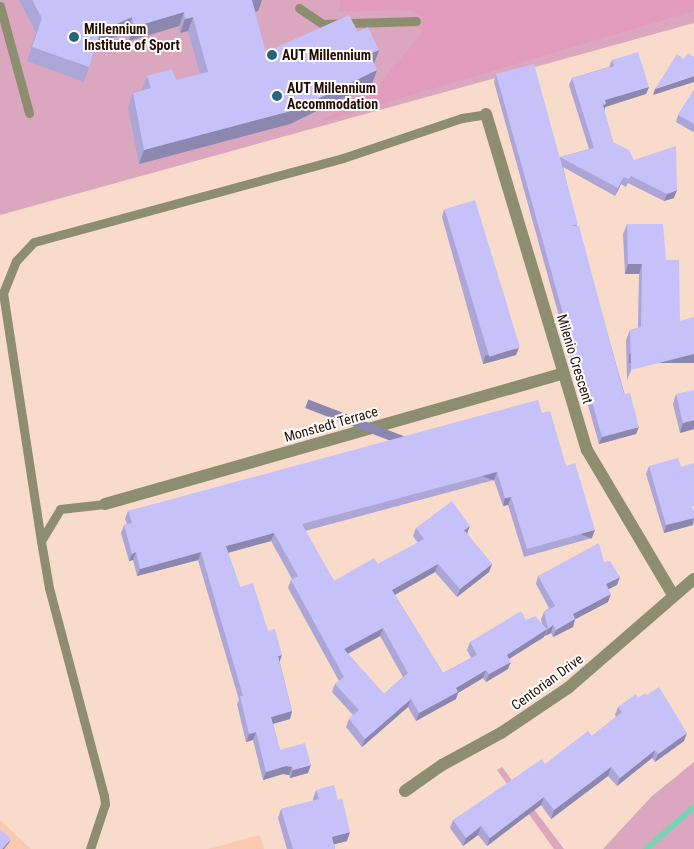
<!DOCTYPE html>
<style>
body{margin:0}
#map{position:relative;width:694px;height:849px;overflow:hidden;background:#f8dbcb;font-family:"Roboto Condensed",sans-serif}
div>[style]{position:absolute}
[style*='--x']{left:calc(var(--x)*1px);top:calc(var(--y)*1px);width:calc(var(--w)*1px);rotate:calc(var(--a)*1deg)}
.built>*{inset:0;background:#facab0}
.green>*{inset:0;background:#daa7be}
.forest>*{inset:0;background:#e39bbd}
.stream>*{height:6px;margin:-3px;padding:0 3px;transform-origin:3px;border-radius:3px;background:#7ad2b4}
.service>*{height:9px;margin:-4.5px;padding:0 4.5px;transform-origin:4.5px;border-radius:4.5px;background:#8c8e6f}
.minor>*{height:12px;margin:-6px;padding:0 6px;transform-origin:6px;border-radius:6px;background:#8c8e6f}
.wall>*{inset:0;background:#aba6d6}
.shaded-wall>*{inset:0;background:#8b87ae;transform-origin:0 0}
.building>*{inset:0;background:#c7c1f9;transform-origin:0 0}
.dots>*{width:14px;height:14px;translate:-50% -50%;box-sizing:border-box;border:2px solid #fff;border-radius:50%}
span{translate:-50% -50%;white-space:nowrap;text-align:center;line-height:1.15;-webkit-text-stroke:4px #fff;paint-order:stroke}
.poi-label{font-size:14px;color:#260d01;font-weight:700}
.left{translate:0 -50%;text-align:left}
.street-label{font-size:14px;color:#260d01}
</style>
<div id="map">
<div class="built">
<div style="clip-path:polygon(0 820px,31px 849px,0 849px)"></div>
<div style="clip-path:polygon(260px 835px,264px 849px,208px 849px)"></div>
</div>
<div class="green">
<div style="clip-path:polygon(0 0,694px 0,694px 23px,0 215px)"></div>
<div style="clip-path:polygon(694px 762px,694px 849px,603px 849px,652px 796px)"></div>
<div style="clip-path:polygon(502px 767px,564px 849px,554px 849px,497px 770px)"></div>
</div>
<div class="forest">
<div style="clip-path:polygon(340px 0,694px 0,694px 11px,314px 124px,370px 95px,421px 34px,423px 17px,412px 10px,338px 12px)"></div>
</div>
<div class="stream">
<div style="--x:646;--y:849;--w:64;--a:-41.2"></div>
</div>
<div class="service">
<div style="--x:0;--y:6;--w:111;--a:74.8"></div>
<div style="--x:299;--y:8;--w:29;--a:34"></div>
<div style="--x:323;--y:24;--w:93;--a:-1.8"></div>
<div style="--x:41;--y:541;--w:251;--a:-98.7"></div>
<div style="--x:3;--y:293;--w:35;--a:-68"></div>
<div style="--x:16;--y:261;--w:26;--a:-47"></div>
<div style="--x:34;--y:242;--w:320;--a:-15.2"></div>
<div style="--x:343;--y:158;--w:126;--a:-18.6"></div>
<div style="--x:462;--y:118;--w:24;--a:-9"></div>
<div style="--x:90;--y:849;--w:47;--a:-71.6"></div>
<div style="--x:105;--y:804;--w:8;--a:-97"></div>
<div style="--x:104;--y:796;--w:215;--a:-104.8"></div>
<div style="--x:49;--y:588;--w:48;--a:-99.7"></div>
<div style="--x:41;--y:541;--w:37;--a:-59"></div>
<div style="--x:60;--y:509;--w:45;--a:-6.3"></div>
</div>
<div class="minor">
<div style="--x:486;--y:114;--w:351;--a:73.3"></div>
<div style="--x:587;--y:450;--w:169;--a:59.3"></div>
<div style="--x:105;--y:504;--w:477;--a:-15.9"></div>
<div style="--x:405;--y:791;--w:45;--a:-35.1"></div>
<div style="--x:442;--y:765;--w:67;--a:-28.5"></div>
<div style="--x:501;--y:733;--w:81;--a:-33.9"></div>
<div style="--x:568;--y:688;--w:167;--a:-40.9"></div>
</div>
<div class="wall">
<div style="clip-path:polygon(19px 0,262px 0,258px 11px,255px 11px,266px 52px,358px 32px,379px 50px,374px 64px,372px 84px,290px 124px,139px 164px,128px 107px,133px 93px,142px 90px,147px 76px,176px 80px,200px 74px,188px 31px,180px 33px,179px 26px,129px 41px,127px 32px,97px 45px,84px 82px,27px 61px,36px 32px)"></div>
<div style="clip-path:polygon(612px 60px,649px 87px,646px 94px,605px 107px,604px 110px,613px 142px,674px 198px,664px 201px,628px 183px,626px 187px,621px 184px,615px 196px,563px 167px,577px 226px,636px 434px,599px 444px,584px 391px,580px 392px,494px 82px,496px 74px,560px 158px,560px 157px,589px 149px,569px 85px,572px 78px,609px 67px)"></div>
<div style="clip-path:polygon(694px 90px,694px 131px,693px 132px,676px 122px,678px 115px)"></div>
<div style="clip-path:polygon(444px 209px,516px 355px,483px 364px,442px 217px)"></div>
<div style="clip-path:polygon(627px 224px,666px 260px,679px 260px,627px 380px,626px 340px,630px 330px,638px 328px,639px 274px,625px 274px,623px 234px)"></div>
<div style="clip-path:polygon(676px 394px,694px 429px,680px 433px,673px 404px)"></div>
<div style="clip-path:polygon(evenodd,542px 413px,566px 466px,592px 538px,524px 557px,508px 505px,503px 506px,494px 480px,305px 531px,334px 581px,378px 564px,418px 543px,413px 536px,416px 528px,467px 534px,492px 564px,489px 572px,457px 597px,435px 572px,395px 595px,443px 673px,471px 658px,467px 650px,470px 642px,526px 620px,542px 624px,541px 619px,544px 612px,549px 608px,536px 584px,538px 576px,604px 562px,617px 585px,608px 589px,608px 602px,575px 619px,573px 627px,553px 637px,551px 633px,545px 636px,545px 634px,544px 637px,509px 659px,508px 669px,486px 682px,483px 678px,458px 693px,456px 699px,416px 721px,408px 707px,362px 747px,346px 727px,349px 719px,353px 715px,332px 692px,335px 684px,339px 681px,288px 588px,291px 580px,292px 579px,271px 541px,228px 553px,240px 587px,268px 631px,280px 663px,292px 711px,290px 719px,273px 724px,280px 750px,308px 773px,290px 778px,289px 775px,283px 774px,263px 780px,253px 740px,246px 742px,237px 704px,239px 700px,198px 560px,137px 576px,133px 560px,129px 561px,121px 533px,124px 525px,127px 524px,125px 519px,128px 511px,542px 413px,380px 636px,403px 677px,384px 694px,348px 654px,380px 636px)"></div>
<div style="clip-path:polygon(649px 466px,681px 467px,693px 525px,664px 533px,646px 474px)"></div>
<div style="clip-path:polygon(638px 698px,684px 741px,655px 762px,652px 758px,617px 786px,608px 776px,551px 819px,541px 805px,487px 846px,478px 835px,463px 846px,450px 828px,453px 820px,592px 736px,616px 717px,615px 715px,618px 707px)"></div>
<div style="clip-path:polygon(316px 790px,347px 841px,334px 844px,335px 849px,287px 849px,278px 818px,281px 809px,313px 801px,313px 799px)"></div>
</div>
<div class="shaded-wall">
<div style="clip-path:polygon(251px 0,262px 0,258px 11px,246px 14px)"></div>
<div style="clip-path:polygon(184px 12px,179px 26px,129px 41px,134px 27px)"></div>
<div style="clip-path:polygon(132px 17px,127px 32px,96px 45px,101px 31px)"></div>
<div style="clip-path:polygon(193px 17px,188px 31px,180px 33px,185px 19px)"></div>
<div style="clip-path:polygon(379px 50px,374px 64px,370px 54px)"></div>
<div style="clip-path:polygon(377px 70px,372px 84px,290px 124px,139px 164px,144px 150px)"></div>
<div style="clip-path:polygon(694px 76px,694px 82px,653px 95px,655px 89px)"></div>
<div style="clip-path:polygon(649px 87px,646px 94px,605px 107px,604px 112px,600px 113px,605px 100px)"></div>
<div style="clip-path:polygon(624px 177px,621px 184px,615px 196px,618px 188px)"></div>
<div style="clip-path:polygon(677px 190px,674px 198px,664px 201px,667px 194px)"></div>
<div style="clip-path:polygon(628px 264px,642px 264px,639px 274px,625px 274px)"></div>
<div style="clip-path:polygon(519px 348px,516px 355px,483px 364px,485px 356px)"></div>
<div style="left:694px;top:354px;width:9px;height:65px;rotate:90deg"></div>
<div style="clip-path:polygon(587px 384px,584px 391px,580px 392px,583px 385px)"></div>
<div style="clip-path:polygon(694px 420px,694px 429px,680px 433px,683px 423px)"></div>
<div style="clip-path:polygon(639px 427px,636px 434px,599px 444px,602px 437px)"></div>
<div style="left:497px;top:472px;width:9px;height:202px;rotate:111deg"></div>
<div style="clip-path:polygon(511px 497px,508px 505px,503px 506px,505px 498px)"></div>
<div style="clip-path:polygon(694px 518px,693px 525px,664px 533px,666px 525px)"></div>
<div style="clip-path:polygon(470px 526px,467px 534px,461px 538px,464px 530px)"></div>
<div style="left:595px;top:530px;width:9px;height:71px;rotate:111deg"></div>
<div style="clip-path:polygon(274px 533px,271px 541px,223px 554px,226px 546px)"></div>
<div style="clip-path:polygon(136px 552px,133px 560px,129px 561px,132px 554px)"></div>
<div style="clip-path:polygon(201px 552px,198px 560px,137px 576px,140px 569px)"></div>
<div style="clip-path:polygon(438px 564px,435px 572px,389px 598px,392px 590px)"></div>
<div style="clip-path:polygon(492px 564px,489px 572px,457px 597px,460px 589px)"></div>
<div style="clip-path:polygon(620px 577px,617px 585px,603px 592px,606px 584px)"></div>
<div style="clip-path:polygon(611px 594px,608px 602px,570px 622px,573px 614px)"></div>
<div style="clip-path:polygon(575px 619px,573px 627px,553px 637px,556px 630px)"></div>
<div style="clip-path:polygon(553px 625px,551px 633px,545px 636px,548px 629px)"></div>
<div style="clip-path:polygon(383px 628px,380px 636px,341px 657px,344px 649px)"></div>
<div style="clip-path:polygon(547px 629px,544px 637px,504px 662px,507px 655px)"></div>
<div style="clip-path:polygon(282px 655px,279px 663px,278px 656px)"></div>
<div style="clip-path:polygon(511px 662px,508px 669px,486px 682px,489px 674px)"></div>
<div style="clip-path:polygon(486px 670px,483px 678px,458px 693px,456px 699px,416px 721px,419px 713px,456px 688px)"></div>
<div style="clip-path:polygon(411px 699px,408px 707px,362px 747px,365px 739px)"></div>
<div style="clip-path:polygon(292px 711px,290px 719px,268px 725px,271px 717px)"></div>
<div style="clip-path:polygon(256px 732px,253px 740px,246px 742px,249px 734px)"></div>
<div style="clip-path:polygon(687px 733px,684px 741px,655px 762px,658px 754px)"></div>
<div style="clip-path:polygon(655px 750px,652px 758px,617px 786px,620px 778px)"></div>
<div style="clip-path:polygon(311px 765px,308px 773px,290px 778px,293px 770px)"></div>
<div style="clip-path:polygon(286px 766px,292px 767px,289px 775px,283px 774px,263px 780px,266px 772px)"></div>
<div style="clip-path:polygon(611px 767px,608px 776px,551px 819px,554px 810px)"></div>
<div style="clip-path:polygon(544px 797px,541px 805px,487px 846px,490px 838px)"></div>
<div style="clip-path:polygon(481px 826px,478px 835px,463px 846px,466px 838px)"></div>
<div style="clip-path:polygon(350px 832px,347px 841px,328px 846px,332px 837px)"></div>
<div style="clip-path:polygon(11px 839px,9px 843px,4px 849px,2px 849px)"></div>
</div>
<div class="building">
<div style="clip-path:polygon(32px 0,252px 0,266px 52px,349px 15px,358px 32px,368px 27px,379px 50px,370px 54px,377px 70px,295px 110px,144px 150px,133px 93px,151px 88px,147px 76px,172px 69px,176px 80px,208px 72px,193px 17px,185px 19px,184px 12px,134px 27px,132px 17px,101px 31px,89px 67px,32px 47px,42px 18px)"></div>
<div style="clip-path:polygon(638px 52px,649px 87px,605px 100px,606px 104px,603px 105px,613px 142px,629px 150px,634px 160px,676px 146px,677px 190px,667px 194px,631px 176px,629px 179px,624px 177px,618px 188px,560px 157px,594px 148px,572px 78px,614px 66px,612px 60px)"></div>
<div style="clip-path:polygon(688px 53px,694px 57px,694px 76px,655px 89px,677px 54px,684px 59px)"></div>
<div style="clip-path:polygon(534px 64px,578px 224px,571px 226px,579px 226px,624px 394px,630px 393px,639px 427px,602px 437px,587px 384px,583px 385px,496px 74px)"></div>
<div style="clip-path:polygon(694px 90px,694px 124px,678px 115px)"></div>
<div style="left:475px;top:200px;width:154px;height:32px;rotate:73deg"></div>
<div style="clip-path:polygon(627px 224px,663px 224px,666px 260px,679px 260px,680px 321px,694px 317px,694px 354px,631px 370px,630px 330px,641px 327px,642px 264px,628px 264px)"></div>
<div style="clip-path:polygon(694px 390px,694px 420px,683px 423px,676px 394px)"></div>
<div style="clip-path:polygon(evenodd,538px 400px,542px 413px,550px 411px,566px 466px,575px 463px,595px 530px,527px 549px,511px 497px,505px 498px,497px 472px,302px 524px,334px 581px,374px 558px,378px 564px,424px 539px,416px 528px,452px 501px,470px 526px,464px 530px,492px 564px,460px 589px,438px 564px,392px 590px,443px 673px,477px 655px,470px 642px,521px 611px,526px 620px,535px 616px,547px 629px,507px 655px,511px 662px,489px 674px,486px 670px,456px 688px,458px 692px,419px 713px,411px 699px,365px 739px,349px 719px,359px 710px,335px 684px,344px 677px,291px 580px,298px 576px,274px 533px,226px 546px,240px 587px,253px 583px,268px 631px,275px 629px,282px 655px,278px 656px,292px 711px,271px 717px,280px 750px,305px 743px,311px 765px,293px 770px,292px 767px,286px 766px,266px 772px,256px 732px,249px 734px,240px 696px,243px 696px,201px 552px,140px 569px,136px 552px,132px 554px,124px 525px,132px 523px,128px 511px,538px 400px,383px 628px,408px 673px,384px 694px,344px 649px,383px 628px)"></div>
<div style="clip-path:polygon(678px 458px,681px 467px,694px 463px,694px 506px,692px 506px,694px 511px,694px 518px,666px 525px,649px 466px)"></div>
<div style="clip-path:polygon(599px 543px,604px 562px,610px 561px,620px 577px,606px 584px,611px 594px,573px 614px,575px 619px,556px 630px,553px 625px,548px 629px,544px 612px,555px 606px,538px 576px)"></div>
<div style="clip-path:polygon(659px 687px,687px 733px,658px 754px,655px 750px,620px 778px,611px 767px,554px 810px,544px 797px,490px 838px,481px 826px,466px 838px,453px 820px,542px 759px,545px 764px,588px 731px,592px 736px,622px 712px,618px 707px,636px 694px,638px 698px,645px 693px,647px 695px)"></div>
<div style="clip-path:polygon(334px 785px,338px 800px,342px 798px,350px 832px,332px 837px,335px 849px,293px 849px,281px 809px,319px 799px,316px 790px)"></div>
<div style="clip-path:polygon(0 829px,11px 839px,2px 849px,0 849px)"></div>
</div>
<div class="dots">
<div style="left:74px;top:37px;background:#28627b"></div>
<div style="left:272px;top:55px;background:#28627b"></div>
<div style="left:277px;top:96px;background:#28627b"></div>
</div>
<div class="poi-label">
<span class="left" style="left:84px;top:37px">Millennium<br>Institute of Sport</span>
<span class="left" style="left:282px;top:55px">AUT Millennium</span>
<span class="left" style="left:287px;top:96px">AUT Millennium<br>Accommodation</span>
</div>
<div class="street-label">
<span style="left:575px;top:359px;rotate:73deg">Milenio Crescent</span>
<span style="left:331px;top:424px;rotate:-16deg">Monstedt Terrace</span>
<span style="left:547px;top:682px;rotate:-36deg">Centorian Drive</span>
</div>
</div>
